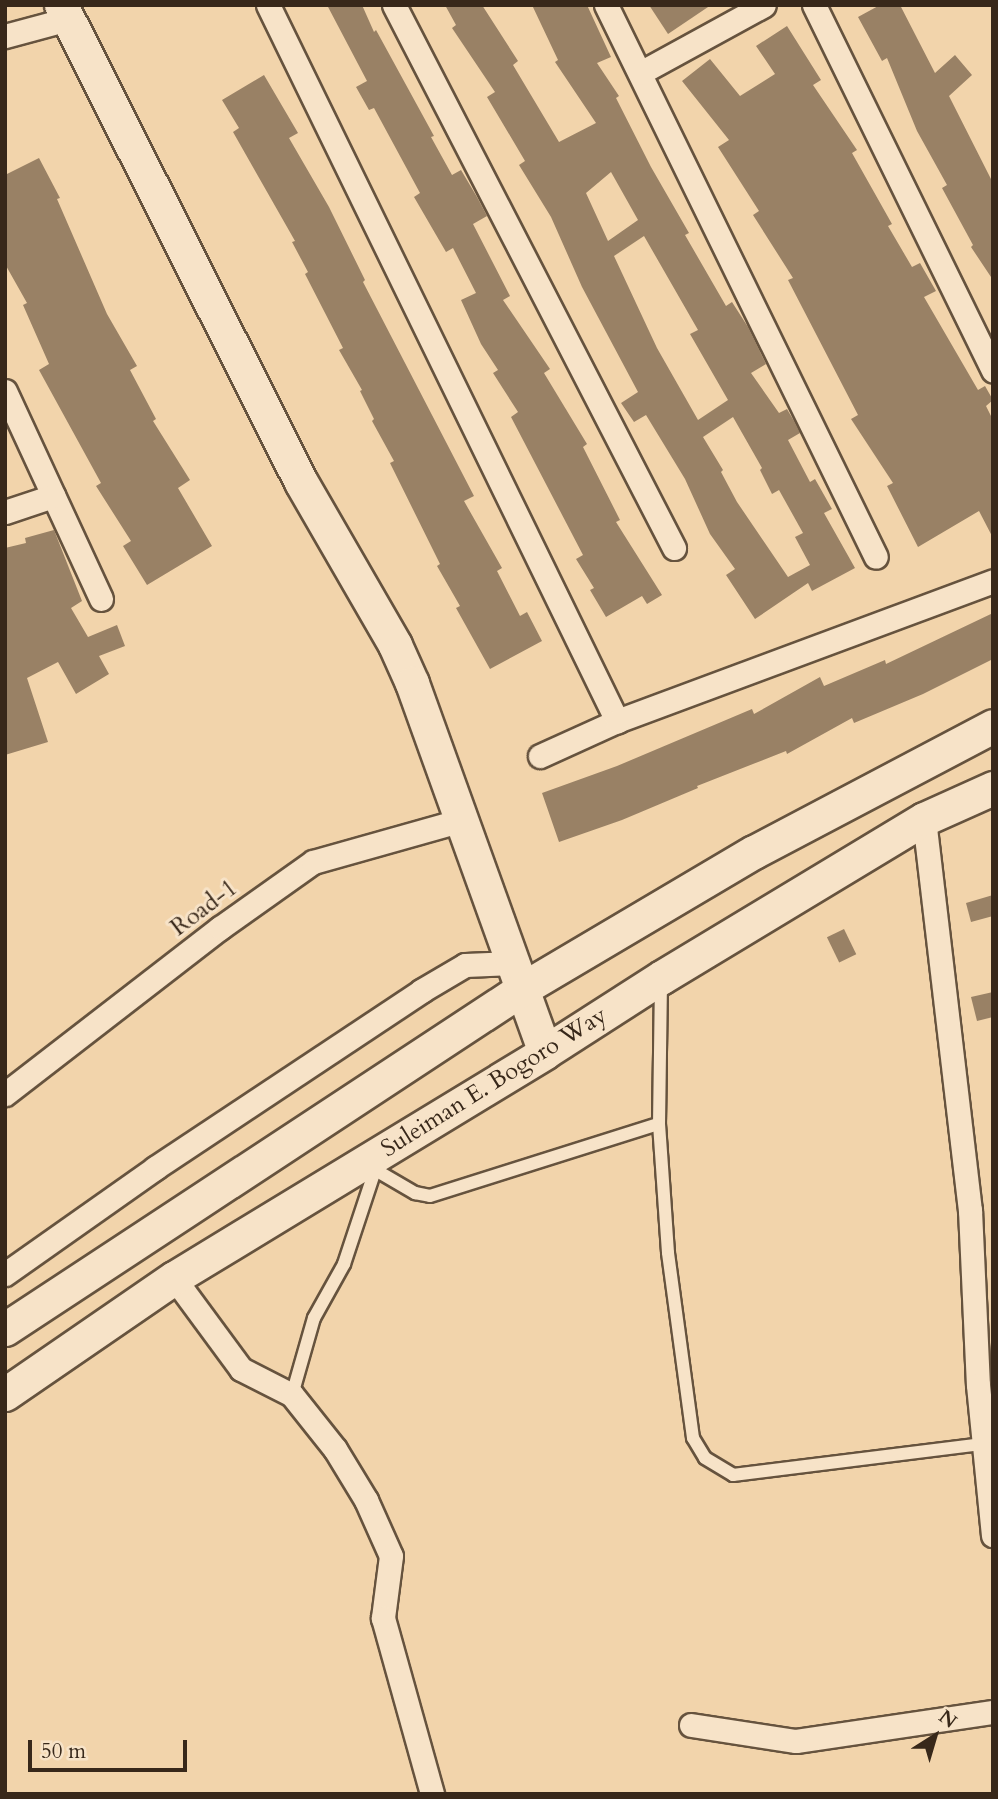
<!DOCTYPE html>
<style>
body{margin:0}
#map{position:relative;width:998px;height:1799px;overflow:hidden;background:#f2d4ab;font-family:Cardo,serif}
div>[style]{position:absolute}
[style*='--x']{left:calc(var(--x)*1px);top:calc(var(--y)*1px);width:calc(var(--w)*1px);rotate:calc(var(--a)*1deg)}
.building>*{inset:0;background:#998165;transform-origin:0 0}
.roads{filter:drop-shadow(2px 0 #66533e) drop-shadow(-2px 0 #66533e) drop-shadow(0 2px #66533e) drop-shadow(0 -2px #66533e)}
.lane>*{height:12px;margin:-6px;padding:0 6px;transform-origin:6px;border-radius:6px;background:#f7e3c8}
.street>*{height:23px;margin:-11.5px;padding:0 11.5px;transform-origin:11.5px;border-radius:11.5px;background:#f7e3c8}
.secondary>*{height:33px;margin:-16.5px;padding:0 16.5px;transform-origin:16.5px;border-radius:16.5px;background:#f7e3c8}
span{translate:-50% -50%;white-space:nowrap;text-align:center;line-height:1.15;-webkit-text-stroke:6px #f7e3c8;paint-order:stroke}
.street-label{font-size:24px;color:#38281a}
.frame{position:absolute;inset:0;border:7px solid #38281a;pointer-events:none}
.north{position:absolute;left:900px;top:1701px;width:70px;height:70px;-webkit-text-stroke:5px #f7e3c8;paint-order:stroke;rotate:37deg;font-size:19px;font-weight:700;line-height:28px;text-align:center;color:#38281a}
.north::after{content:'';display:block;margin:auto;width:24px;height:32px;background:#38281a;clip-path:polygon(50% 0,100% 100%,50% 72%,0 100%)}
.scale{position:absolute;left:28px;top:1740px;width:159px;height:32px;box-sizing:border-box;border:4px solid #38281a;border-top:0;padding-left:9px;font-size:21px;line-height:24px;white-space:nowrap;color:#38281a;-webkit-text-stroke:5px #f7e3c8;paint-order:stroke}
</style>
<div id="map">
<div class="building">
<div style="clip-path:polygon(327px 5px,362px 5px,374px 32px,376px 30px,434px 136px,431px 137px,452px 175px,461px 170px,477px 197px,487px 216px,473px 224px,510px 296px,503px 300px,550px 369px,544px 373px,587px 444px,583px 447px,620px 520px,616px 522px,662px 595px,647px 604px,642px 596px,606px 617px,590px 590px,594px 588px,576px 559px,583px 555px,511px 417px,518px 412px,493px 373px,498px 370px,481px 344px,461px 300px,476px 293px,453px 248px,446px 252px,414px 197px,420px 193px,374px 108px,369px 110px,356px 87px,367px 81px)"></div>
<div style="clip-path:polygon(evenodd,445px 5px,482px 5px,518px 61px,513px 65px,559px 142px,596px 123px,555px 62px,558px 60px,532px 5px,587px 5px,611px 57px,597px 63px,619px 96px,616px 98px,651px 167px,689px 233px,685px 235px,726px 306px,732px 302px,748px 327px,766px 364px,751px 373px,779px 413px,787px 409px,794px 421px,800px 433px,788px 440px,810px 482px,815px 479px,832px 509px,824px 513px,855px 568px,812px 591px,808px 583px,755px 619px,726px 575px,735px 569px,710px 534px,685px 479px,646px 415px,634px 422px,621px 403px,638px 392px,582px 287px,551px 217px,519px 165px,525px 161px,487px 97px,495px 92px,452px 28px,456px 25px,445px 5px,611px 172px,638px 220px,608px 241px,586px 193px,611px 172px,445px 5px,644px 236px,698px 330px,690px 334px,728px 400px,698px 420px,657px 348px,614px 256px,644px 236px,445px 5px,733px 417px,762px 468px,760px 470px,772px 494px,779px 490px,803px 533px,795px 537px,810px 565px,788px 577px,737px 502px,721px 472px,723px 470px,703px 437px,733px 417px)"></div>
<div style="clip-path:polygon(649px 5px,711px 5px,668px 34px)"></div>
<div style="clip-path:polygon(880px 5px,900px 5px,935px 73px,955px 55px,972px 75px,949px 96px,993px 183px,993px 280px,971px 247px,973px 245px,942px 188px,947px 185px,917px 131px,887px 58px,882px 61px,858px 17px)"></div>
<div style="clip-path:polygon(787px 26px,821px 80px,813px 85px,857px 150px,852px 153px,892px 224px,888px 226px,912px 267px,920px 263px,936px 291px,924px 297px,978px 390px,985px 386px,993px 400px,986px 406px,993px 420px,993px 538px,979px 511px,918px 547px,887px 486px,893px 483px,851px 419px,858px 415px,788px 280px,793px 278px,753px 215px,759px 211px,718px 147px,729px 140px,682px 81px,710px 59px,740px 96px,775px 74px,756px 46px)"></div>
<div style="clip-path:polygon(264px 75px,298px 133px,289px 138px,329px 207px,365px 280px,363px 282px,474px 496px,464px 501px,502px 568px,497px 571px,520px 616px,527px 612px,542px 641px,490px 669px,456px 608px,460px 606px,437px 566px,440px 564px,390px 463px,394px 461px,372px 421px,374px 419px,360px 391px,362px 390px,339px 350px,343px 348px,305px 274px,308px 272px,292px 242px,295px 241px,233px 132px,239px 128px,222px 100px)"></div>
<div style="clip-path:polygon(39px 158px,60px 198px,57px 199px,107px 314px,137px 366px,130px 370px,156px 419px,153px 421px,190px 480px,178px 488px,212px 546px,147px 585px,123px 546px,131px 541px,96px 486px,101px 483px,39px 370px,49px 364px,23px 305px,27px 303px,5px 264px,5px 175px)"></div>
<div style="clip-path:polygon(54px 530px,82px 601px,71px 608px,88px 637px,117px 625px,125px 646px,99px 656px,109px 674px,76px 694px,58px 662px,27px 678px,48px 742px,5px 755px,5px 548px,26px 543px,25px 538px)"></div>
<div style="clip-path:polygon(993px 613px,993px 659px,923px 694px,854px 723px,852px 718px,787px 754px,786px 751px,697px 786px,698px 788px,622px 820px,559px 842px,542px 793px,617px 766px,752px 709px,754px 714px,820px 677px,824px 686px,885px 660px,886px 664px)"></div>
<div style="clip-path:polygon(993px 895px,993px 916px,971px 922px,966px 903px)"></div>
<div style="left:844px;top:929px;width:28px;height:19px;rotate:64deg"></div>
<div style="clip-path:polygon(993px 992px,993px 1017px,977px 1021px,971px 997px)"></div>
</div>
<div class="roads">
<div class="lane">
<div style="--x:661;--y:981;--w:143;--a:90.8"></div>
<div style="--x:659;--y:1124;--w:129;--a:86"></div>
<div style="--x:668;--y:1253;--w:187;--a:82.3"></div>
<div style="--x:693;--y:1438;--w:23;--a:59"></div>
<div style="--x:705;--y:1458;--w:33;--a:31"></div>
<div style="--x:733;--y:1475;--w:252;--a:-7.1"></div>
<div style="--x:367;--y:1165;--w:56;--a:30.3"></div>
<div style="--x:415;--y:1193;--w:15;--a:11"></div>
<div style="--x:430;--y:1196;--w:240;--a:-17.5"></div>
<div style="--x:292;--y:1395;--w:80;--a:-74.1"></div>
<div style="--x:314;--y:1318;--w:62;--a:-60.9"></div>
<div style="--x:344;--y:1264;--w:99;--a:-71.7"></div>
</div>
<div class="street">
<div style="--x:268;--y:5;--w:797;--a:64.01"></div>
<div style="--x:394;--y:5;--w:611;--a:62.72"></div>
<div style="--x:606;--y:5;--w:614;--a:63.94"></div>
<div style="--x:814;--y:5;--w:407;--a:63.9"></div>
<div style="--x:5;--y:36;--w:65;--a:-15.1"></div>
<div style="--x:640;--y:73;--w:141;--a:-28.7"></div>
<div style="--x:5;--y:391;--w:229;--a:65.2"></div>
<div style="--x:5;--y:512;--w:51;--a:-18.4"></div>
<div style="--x:540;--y:756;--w:85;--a:-24.4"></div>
<div style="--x:617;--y:721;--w:401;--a:-20.4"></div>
<div style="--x:924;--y:819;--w:394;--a:83.3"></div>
<div style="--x:970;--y:1210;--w:175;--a:87.4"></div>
<div style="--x:978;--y:1385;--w:151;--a:84.3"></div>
<div style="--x:5;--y:1094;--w:272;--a:-37.7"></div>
<div style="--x:220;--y:928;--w:114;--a:-35.4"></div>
<div style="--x:313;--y:862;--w:155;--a:-15.7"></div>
<div style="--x:5;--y:1274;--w:184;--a:-35.2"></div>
<div style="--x:155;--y:1168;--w:320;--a:-33.6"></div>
<div style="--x:421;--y:991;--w:51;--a:-30.6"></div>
<div style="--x:465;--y:965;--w:48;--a:-2.4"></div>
<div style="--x:174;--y:1278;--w:113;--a:53.6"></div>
<div style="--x:241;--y:1369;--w:57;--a:27"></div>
<div style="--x:292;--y:1395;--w:69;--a:51.5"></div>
<div style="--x:335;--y:1449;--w:60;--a:58.7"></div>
<div style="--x:366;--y:1500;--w:61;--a:65.9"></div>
<div style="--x:391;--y:1556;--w:63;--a:97.4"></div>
<div style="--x:383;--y:1618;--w:183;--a:74.4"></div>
<div style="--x:691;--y:1725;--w:106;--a:8.7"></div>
<div style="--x:796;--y:1741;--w:199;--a:-8.4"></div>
</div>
<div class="secondary">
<div style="--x:61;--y:5;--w:534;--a:63.29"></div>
<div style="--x:301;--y:482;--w:188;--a:60"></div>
<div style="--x:395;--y:645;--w:42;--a:65.9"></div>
<div style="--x:412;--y:683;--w:392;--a:70.2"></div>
<div style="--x:5;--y:1329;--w:619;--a:-33.33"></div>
<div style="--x:522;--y:989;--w:269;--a:-30.6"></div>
<div style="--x:754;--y:852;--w:270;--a:-27.8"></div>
<div style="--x:5;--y:1394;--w:205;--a:-34.5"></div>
<div style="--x:174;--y:1278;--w:434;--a:-31.3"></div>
<div style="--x:545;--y:1052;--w:139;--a:-32.7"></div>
<div style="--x:662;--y:977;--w:306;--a:-31.1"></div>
<div style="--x:924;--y:819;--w:76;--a:-24.2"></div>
</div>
</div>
<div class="street-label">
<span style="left:204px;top:908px;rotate:-37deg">Road-1</span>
<span style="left:494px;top:1082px;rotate:-32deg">Suleiman E. Bogoro Way</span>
</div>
<div class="frame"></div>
<div class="north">N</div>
<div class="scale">50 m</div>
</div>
